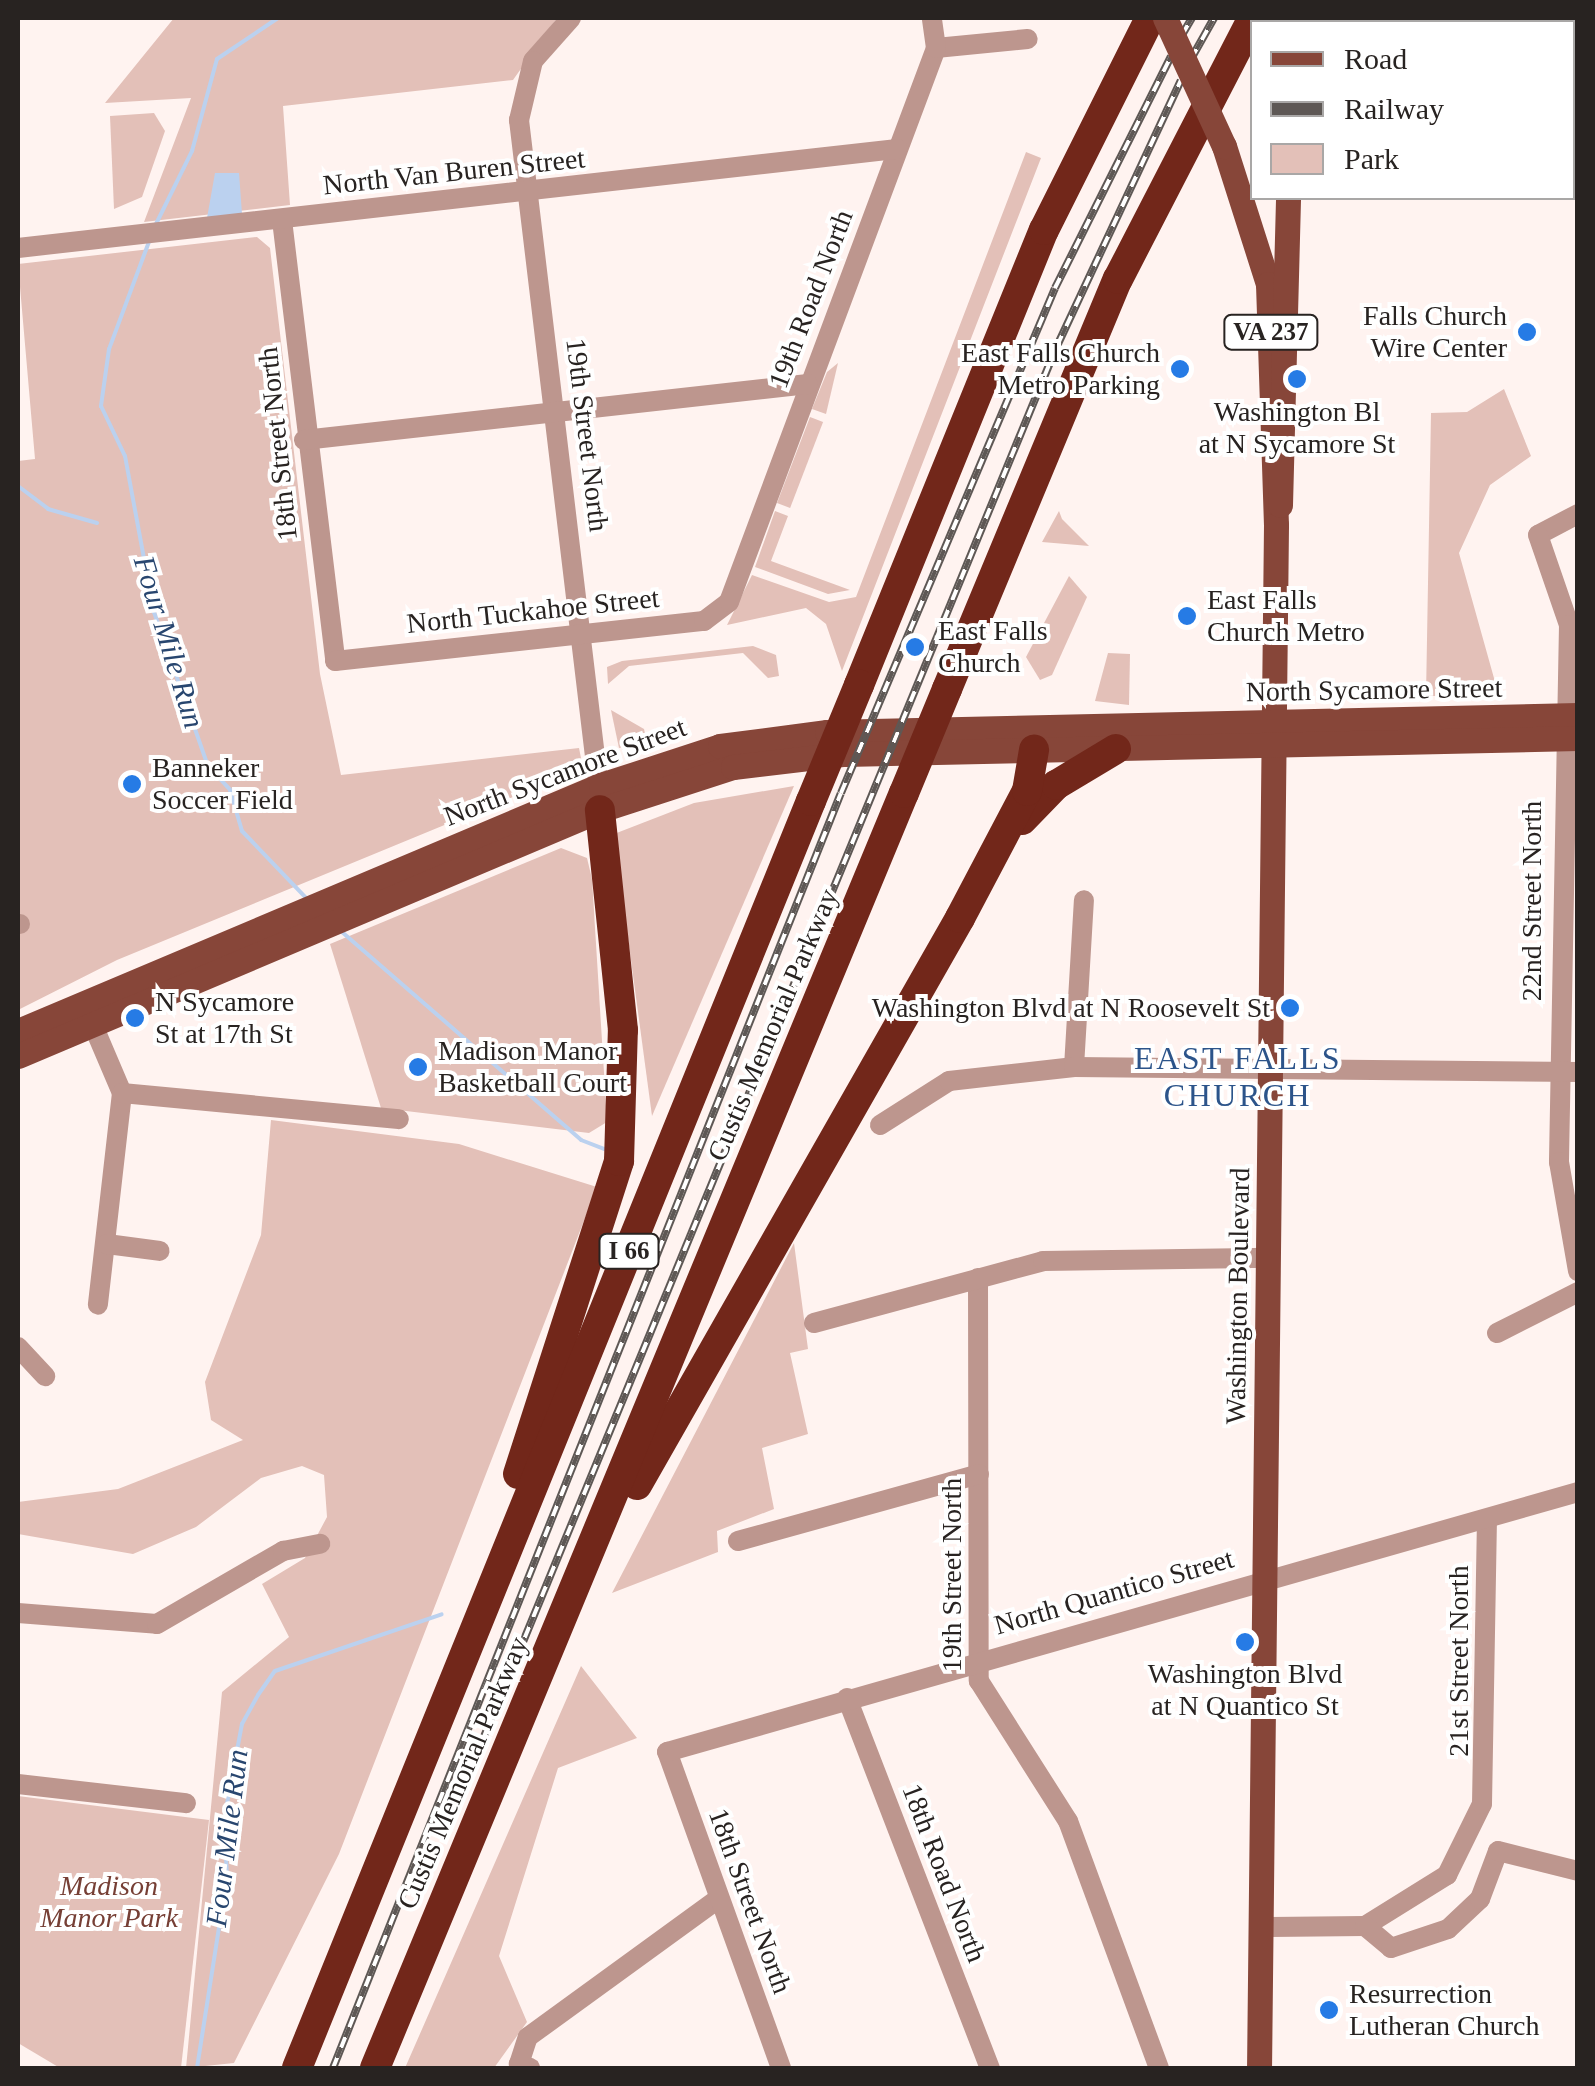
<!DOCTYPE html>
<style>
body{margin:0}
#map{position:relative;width:1595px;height:2086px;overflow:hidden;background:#fff3f0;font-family:Georgia,serif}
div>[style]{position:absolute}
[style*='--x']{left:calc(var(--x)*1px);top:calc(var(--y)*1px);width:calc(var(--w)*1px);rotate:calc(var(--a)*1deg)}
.green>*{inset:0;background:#e3c0b8;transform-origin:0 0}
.water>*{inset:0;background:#bbd1ef}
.stream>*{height:4px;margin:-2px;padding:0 2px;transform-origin:2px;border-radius:2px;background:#bbd1ef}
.minor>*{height:20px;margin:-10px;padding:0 10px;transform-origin:10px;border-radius:10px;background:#bd968e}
.major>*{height:25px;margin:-12.5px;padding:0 12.5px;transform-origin:12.5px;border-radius:12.5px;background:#874639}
.highway>*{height:30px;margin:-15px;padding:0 15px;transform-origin:15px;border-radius:15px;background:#72271a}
.rail>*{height:8px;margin-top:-4px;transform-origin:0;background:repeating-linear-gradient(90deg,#fff 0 11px,#5e5855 0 22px);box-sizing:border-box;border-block:2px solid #5e5855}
.major-bridge>*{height:25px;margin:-12.5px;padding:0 12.5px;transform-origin:12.5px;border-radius:12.5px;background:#874639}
.highway-bridge>*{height:30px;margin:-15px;padding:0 15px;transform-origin:15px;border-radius:15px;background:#72271a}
.dots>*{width:28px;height:28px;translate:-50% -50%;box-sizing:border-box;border:5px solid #fff;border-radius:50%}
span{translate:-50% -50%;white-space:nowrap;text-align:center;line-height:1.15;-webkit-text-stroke:8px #fff;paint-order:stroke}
.shield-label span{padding:2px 8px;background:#fff;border:2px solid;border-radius:8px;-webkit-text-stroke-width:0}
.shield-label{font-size:25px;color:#282321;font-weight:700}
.street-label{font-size:28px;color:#282321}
.poi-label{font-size:28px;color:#282321}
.right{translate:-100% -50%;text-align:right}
.left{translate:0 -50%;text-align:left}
.park-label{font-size:28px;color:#763f35;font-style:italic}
.water-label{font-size:30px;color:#28466f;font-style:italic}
.quarter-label{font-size:32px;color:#2c548a;letter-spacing:2.5px}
.frame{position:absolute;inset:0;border:20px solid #282321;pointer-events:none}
.legend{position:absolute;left:1250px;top:20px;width:325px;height:180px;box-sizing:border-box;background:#fff;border:2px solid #a9a7a6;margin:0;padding:12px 18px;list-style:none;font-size:30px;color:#282321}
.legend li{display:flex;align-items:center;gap:20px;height:50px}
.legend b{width:50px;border:2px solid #a9a7a6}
</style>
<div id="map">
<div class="green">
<div style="clip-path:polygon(174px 18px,557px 18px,513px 80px,283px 106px,290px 205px,144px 222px,191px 98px,105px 103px)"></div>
<div style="clip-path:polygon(154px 113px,165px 131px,142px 197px,114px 209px,110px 116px)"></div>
<div style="clip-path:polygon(1026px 152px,1041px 158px,842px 671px,826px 624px,806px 608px,727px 625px,752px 575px,829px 602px,856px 597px)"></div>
<div style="clip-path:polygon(257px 237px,270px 248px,320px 674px,341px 775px,579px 748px,583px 768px,117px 960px,18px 1010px,18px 461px,35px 459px,18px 264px)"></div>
<div style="clip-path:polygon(838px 363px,826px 414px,812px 409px,827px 372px)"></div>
<div style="clip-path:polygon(1504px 389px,1531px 456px,1490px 485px,1459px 553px,1499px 696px,1426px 696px,1431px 413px,1467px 412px)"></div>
<div style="left:810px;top:417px;width:14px;height:92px;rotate:21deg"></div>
<div style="clip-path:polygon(775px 511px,788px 516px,771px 561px,850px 590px,828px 594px,755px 567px)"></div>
<div style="clip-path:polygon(1059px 511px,1062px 519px,1089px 546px,1042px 542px)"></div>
<div style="clip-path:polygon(1069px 576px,1087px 597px,1052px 675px,1040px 680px,1026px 657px)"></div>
<div style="clip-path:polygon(753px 646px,776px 655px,779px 676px,768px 678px,743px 653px,629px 666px,608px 684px,607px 667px,622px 661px)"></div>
<div style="clip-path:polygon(1108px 653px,1130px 654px,1129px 705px,1095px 701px)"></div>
<div style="clip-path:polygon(611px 710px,644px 729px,647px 742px,619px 748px)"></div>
<div style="clip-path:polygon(794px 786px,652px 1116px,614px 834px,694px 803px)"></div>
<div style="clip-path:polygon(561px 848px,587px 858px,592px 879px,607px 1122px,589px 1133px,381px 1108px,330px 944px)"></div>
<div style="clip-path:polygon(271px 1120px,459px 1144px,597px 1187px,339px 1854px,234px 2063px,186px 2068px,222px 1692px,289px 1637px,262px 1584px,305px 1558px,327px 1517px,324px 1475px,302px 1466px,261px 1478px,196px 1527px,133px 1554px,18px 1534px,18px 1502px,118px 1489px,243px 1440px,211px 1420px,205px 1382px,261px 1235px)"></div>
<div style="clip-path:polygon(794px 1243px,808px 1349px,790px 1353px,808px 1434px,762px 1448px,774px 1509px,717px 1531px,718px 1552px,612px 1593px)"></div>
<div style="clip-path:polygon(581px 1666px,637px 1738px,558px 1768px,499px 1956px,527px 2022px,494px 2068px,405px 2068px)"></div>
<div style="clip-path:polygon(18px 1796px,209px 1820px,181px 2068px,60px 2068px,18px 2043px)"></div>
</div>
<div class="water">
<div style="clip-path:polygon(215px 173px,239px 173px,242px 214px,207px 218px)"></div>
</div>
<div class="stream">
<div style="--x:155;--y:226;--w:84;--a:-63.7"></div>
<div style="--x:192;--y:151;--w:95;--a:-74.8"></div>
<div style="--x:217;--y:59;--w:73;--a:-33.9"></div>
<div style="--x:150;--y:239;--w:117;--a:110.4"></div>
<div style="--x:109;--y:349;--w:58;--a:98"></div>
<div style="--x:101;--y:406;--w:55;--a:64.4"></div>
<div style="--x:125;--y:456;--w:159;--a:79.5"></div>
<div style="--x:154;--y:612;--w:163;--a:70.7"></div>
<div style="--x:208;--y:766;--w:33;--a:47"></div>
<div style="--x:230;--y:790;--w:43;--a:73.7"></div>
<div style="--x:242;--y:831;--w:93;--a:46.3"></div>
<div style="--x:18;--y:486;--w:38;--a:37"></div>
<div style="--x:48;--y:509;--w:51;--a:15.9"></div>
<div style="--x:342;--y:932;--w:317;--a:41"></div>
<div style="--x:581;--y:1140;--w:28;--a:21"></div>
<div style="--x:197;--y:2068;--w:194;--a:-81.1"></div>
<div style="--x:227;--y:1876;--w:56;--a:-93.1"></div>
<div style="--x:224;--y:1820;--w:98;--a:-79.4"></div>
<div style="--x:242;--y:1724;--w:33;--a:-61"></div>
<div style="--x:258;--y:1695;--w:29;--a:-55"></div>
<div style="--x:275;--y:1671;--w:176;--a:-18.8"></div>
</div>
<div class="minor">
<div style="--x:571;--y:18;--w:57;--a:131.5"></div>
<div style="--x:533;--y:61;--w:61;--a:103.3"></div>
<div style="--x:519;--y:120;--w:683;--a:83.19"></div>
<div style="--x:936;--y:48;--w:92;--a:-5.6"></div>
<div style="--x:1572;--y:55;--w:7;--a:-34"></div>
<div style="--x:282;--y:220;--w:444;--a:83.1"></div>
<div style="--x:335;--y:661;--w:371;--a:-6.2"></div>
<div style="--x:704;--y:621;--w:31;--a:-37"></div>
<div style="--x:729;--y:602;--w:591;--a:-69.51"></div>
<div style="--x:936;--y:48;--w:30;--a:-98"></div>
<div style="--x:18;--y:248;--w:885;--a:-6.43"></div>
<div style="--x:304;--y:440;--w:507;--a:-6.34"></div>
<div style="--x:1578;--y:514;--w:45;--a:152.3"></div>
<div style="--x:1538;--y:535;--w:95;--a:71"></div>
<div style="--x:1569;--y:625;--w:537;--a:91.07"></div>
<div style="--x:1559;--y:1162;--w:111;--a:80.1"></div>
<div style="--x:18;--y:924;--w:2;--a:0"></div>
<div style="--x:87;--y:1011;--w:89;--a:66.9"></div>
<div style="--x:122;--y:1093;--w:213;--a:96.5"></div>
<div style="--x:1074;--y:1067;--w:167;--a:-86.6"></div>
<div style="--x:122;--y:1093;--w:278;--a:5.4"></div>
<div style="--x:880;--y:1125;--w:82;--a:-32.5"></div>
<div style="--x:949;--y:1081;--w:126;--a:-6.4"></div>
<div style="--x:1074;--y:1067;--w:504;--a:0.57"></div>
<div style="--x:107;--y:1244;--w:53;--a:7.5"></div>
<div style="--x:978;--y:1278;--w:403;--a:89.9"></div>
<div style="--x:979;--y:1681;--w:166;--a:57.6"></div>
<div style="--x:1068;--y:1821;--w:263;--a:69.8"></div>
<div style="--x:814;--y:1323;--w:237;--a:-15.1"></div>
<div style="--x:1043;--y:1261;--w:227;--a:-0.8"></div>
<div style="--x:1497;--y:1333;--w:91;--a:-26.8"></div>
<div style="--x:18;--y:1347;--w:40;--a:47"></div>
<div style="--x:738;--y:1541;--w:250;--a:-15.5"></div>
<div style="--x:18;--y:1613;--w:139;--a:4.5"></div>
<div style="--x:157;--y:1624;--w:146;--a:-30.1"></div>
<div style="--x:283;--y:1551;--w:38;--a:-11"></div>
<div style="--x:847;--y:1698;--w:397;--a:68.9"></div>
<div style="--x:18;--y:1784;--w:169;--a:6.5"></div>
<div style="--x:1365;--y:1926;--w:97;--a:-31.9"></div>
<div style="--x:1447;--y:1875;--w:79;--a:-63.8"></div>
<div style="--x:1482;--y:1804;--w:285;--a:-89"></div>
<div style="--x:1260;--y:1927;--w:105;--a:-0.5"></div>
<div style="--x:1365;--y:1926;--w:34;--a:40"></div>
<div style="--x:1391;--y:1948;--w:60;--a:-18.4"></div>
<div style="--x:1448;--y:1929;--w:44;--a:-43.2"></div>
<div style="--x:1480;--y:1899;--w:51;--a:-69.4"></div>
<div style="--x:1498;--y:1851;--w:82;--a:14"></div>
<div style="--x:530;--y:2068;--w:12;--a:-160"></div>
<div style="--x:519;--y:2064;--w:28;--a:-72"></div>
<div style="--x:528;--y:2037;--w:235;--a:-36"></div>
<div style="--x:781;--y:2068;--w:336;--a:-109.8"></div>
<div style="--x:667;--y:1752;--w:947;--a:-15.93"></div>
</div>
<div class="major">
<div style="--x:1523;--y:18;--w:6;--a:45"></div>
<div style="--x:1332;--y:22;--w:5;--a:-53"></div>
<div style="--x:1572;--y:95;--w:10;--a:53"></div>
<div style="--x:1224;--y:146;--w:145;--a:72.3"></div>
<div style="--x:1268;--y:284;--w:241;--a:88.1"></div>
<div style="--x:1276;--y:525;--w:1543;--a:90.63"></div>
<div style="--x:1280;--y:505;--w:307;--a:-88.5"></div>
<div style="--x:18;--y:1031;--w:633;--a:-22.88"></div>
<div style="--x:601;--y:785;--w:125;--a:-18.1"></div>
<div style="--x:720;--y:746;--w:108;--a:-7.5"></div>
<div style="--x:827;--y:732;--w:751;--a:-1.3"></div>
<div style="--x:18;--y:1056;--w:632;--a:-22.91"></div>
<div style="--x:600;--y:810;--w:140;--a:-17.9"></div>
<div style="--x:733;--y:767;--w:112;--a:-6.7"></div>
<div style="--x:844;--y:754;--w:734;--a:-1.25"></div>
</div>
<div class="highway">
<div style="--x:859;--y:685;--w:491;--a:-67.9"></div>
<div style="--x:1044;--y:230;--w:237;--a:-63.4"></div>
<div style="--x:947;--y:689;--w:444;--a:-67.4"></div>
<div style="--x:1118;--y:279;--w:294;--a:-62.7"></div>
<div style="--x:1022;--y:820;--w:49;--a:-45.8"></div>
<div style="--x:1056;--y:785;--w:70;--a:-31"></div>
<div style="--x:518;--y:1474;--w:329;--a:-72.1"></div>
<div style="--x:619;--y:1161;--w:131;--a:-88.3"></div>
<div style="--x:623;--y:1030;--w:221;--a:-96"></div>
<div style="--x:637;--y:1485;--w:653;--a:-60.33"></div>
<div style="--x:960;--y:918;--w:144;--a:-62.2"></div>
<div style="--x:1027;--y:791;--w:42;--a:-80.3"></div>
<div style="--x:297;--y:2068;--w:1367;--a:-67.92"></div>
<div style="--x:375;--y:2068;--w:1380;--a:-67.47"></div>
</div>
<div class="rail">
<div style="--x:1182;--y:35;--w:20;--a:-60"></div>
<div style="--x:1191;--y:59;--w:47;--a:-60.7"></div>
<div style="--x:483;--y:1739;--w:1507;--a:-67.61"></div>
<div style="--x:1057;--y:346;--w:293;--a:-65"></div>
<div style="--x:333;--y:2068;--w:1372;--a:-68.28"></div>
<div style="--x:841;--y:793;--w:548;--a:-67.03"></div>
<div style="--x:1055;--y:288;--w:259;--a:-63.4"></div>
</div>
<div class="major-bridge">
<div style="--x:1165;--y:18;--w:141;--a:65.3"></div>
</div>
<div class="highway-bridge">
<div style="--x:904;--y:793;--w:113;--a:-67.5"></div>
<div style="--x:811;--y:801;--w:126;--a:-67.5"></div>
</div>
<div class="dots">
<div style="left:1527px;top:332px;background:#267be5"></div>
<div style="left:1180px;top:369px;background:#267be5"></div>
<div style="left:1297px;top:379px;background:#267be5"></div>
<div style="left:1187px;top:616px;background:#267be5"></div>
<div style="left:915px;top:647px;background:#267be5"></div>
<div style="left:132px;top:784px;background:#267be5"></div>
<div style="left:1290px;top:1008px;background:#267be5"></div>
<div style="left:135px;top:1018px;background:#267be5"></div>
<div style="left:418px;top:1067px;background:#267be5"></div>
<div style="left:1245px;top:1642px;background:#267be5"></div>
<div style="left:1329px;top:2010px;background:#267be5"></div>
</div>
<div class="shield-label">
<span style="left:1271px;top:332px">VA 237</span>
<span style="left:629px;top:1251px">I 66</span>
</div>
<div class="street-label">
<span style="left:454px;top:172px;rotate:-6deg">North Van Buren Street</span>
<span style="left:811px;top:299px;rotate:-69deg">19th Road North</span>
<span style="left:587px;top:435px;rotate:83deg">19th Street North</span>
<span style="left:278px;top:444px;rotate:-96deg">18th Street North</span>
<span style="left:533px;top:611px;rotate:-6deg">North Tuckahoe Street</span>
<span style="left:1374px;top:690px;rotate:-1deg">North Sycamore Street</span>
<span style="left:565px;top:772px;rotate:-21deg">North Sycamore Street</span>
<span style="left:1532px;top:901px;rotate:-90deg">22nd Street North</span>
<span style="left:773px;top:1025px;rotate:-67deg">Custis Memorial Parkway</span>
<span style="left:1238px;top:1296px;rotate:-89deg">Washington Boulevard</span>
<span style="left:952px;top:1575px;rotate:-90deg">19th Street North</span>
<span style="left:1114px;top:1592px;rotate:-16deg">North Quantico Street</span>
<span style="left:1459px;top:1661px;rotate:-90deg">21st Street North</span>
<span style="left:463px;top:1773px;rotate:-67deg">Custis Memorial Parkway</span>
<span style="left:944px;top:1873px;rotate:69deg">18th Road North</span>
<span style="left:750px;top:1901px;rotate:70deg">18th Street North</span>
</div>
<div class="poi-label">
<span class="right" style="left:1507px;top:332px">Falls Church<br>Wire Center</span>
<span class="right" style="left:1160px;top:369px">East Falls Church<br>Metro Parking</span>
<span style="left:1297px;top:428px">Washington Bl<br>at N Sycamore St</span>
<span class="left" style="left:1207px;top:616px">East Falls<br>Church Metro</span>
<span class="left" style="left:938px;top:647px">East Falls<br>Church</span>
<span class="left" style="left:152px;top:784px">Banneker<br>Soccer Field</span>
<span class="left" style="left:155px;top:1018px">N Sycamore<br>St at 17th St</span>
<span class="right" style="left:1270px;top:1008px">Washington Blvd at N Roosevelt St</span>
<span class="left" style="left:438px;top:1067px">Madison Manor<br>Basketball Court</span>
<span style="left:1245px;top:1690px">Washington Blvd<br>at N Quantico St</span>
<span class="left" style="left:1349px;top:2010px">Resurrection<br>Lutheran Church</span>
</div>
<div class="park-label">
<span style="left:109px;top:1902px">Madison<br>Manor Park</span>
</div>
<div class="water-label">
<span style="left:169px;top:642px;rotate:73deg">Four Mile Run</span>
<span style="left:227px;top:1838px;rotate:-83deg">Four Mile Run</span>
</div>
<div class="quarter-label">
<span style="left:1238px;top:1077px">EAST FALLS<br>CHURCH</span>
</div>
<div class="frame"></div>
<ul class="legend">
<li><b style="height:12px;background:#874639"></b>Road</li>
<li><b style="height:12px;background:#5e5855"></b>Railway</li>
<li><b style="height:28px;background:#e3c0b8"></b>Park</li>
</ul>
</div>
